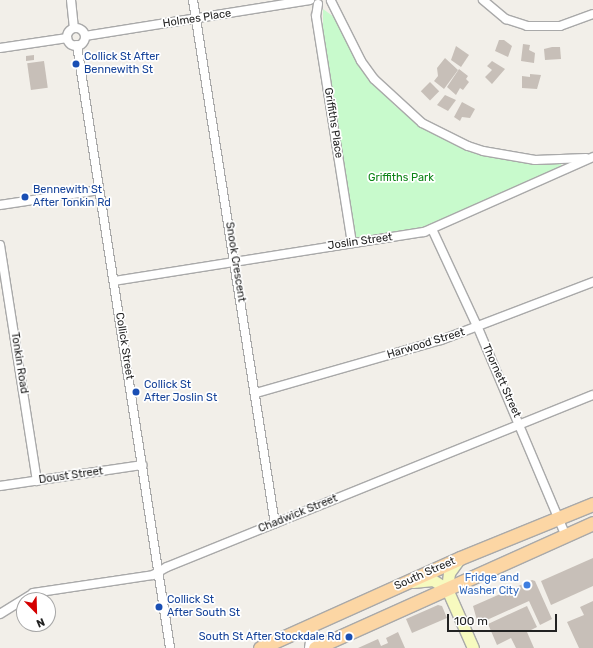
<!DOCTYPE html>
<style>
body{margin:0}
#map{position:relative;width:593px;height:648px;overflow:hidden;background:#f2efe9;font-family:Rubik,sans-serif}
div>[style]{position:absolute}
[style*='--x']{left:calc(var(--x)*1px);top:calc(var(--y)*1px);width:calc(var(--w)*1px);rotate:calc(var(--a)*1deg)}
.park>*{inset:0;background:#c8facc}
.building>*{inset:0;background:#c7bfb8;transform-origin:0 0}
.roads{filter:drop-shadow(1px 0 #a9a9a9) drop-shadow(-1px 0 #a9a9a9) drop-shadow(0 1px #a9a9a9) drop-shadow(0 -1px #a9a9a9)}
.street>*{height:8px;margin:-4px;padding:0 4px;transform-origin:4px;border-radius:4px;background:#fff}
.street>.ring{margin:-4px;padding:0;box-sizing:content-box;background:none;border:8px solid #fff;border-radius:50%}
.secondary>*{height:11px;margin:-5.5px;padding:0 5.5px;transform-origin:5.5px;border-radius:5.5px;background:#f7fabf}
.primary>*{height:13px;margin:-6.5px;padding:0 6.5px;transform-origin:6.5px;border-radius:6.5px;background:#fcd6a4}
.dots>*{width:11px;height:11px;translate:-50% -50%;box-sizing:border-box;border:2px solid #fff;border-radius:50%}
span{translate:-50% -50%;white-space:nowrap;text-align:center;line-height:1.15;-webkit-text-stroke:3.5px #fff;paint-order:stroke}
.street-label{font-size:11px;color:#222}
.transit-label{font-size:11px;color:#164399}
.left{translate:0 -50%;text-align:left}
.right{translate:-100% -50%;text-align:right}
.park-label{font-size:11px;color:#0c8416}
.shop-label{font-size:11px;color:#366cbe}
.north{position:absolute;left:16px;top:592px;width:40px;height:40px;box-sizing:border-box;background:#fff;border:1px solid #a7a7a7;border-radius:50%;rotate:157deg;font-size:11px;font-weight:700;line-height:16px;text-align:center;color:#222}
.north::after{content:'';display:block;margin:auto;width:14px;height:18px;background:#d40000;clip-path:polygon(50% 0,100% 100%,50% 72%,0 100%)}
.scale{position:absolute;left:447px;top:614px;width:110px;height:18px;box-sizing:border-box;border:2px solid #222;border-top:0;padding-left:5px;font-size:12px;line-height:14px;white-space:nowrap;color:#222;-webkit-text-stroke:3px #fff;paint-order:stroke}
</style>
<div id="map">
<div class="park">
<div style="clip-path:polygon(323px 9px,334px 17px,372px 80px,395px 106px,421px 126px,467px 151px,537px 163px,561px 163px,562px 169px,416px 231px,355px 240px,323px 31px)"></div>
</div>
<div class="building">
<div style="clip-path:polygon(499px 40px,504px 40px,512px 46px,508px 57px,495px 51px)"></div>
<div style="clip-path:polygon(523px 44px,530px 45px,529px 50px,535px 53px,534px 63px,521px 61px)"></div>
<div style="clip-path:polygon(456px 46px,469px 55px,461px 67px,451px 60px)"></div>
<div style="clip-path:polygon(552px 47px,560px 47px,561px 59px,545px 60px,544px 49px)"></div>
<div style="clip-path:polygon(34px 55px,34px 60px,26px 61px,26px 56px)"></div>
<div style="clip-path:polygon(445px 58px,458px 70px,444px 89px,434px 81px,438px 76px,437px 68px)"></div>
<div style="left:44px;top:61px;width:27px;height:17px;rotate:82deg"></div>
<div style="clip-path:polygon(492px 61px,505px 69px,492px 84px,485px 77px,492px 70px,487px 66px)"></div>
<div style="clip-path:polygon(459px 69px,468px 76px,466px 79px,469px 82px,463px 90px,460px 88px,456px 95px,447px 87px)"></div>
<div style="clip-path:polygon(530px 74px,541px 75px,537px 89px,522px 88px,522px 76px,530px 77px)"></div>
<div style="left:430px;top:82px;width:13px;height:13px;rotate:45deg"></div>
<div style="clip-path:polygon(445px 95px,456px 100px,448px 111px,437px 105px)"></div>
<div style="clip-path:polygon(462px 102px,475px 109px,470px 118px,462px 117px,460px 121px,454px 117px)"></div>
<div style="clip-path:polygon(593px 558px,593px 586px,551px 605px,541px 581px)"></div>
<div style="clip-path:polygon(532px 580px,535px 581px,552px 619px,540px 625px,529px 601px,478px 624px,473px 606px)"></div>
<div style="clip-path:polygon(593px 601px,593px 648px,579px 648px,567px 622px,584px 615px,580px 607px)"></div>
<div style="clip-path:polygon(438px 605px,442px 606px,447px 618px,412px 633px,406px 619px)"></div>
<div style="clip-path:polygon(527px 606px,537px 627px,527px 632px,534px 648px,516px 648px,511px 638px,497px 645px,488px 624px)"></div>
<div style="clip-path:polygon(398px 632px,405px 648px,358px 648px,378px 639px,381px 646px,388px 643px,386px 638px)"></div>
</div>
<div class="roads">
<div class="street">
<div style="--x:71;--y:0;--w:28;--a:84"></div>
<div style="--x:193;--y:0;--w:530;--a:81.11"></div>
<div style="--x:483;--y:0;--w:30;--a:40"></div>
<div style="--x:506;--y:19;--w:22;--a:18"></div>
<div style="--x:527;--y:26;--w:33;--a:0"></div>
<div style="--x:560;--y:26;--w:35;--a:-20"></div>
<div style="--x:331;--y:1;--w:67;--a:63.4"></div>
<div style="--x:361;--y:61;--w:22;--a:54"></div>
<div style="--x:374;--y:79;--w:65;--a:42.5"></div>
<div style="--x:422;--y:123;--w:51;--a:26.6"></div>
<div style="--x:468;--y:146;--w:16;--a:18"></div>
<div style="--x:483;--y:151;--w:53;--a:9.8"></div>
<div style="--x:535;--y:160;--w:51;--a:-2.2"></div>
<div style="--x:318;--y:4;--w:12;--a:99"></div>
<div style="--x:316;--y:16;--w:230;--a:81"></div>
<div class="ring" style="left:67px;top:28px;width:10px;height:10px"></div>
<div style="--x:85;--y:36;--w:228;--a:-9.1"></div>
<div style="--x:77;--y:45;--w:610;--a:81.23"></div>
<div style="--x:0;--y:48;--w:68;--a:-8.5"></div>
<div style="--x:0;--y:205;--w:100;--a:-8.6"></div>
<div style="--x:432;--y:229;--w:109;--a:65.1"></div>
<div style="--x:478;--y:328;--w:226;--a:67.1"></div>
<div style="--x:0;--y:245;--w:239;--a:81.1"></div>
<div style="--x:114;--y:281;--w:314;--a:-9"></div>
<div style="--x:424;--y:232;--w:185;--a:-23.9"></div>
<div style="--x:256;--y:393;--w:192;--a:-16"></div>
<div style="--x:441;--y:340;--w:163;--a:-20.9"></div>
<div style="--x:0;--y:486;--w:144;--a:-8.4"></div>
<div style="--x:0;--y:614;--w:39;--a:-32"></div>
<div style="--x:33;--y:593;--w:121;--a:-8.5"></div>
<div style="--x:153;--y:575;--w:16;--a:-30"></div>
<div style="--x:167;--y:567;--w:459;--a:-22"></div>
<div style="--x:309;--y:648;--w:24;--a:-81"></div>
</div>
<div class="secondary">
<div style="--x:413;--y:582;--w:20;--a:-6"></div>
<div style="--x:433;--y:580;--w:17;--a:33"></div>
<div style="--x:447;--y:589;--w:64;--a:66.2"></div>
<div style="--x:447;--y:589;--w:16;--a:-83"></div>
<div style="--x:449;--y:573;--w:19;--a:-54"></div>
</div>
<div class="primary">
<div style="--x:260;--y:648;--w:219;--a:-24.2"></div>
<div style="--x:460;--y:558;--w:144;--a:-22.1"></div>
<div style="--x:315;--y:648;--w:305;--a:-24.2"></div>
</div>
</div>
<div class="dots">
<div style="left:76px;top:64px;background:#1a4fb4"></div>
<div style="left:25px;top:197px;background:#1a4fb4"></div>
<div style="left:136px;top:392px;background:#1a4fb4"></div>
<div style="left:527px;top:585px;background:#3f7fe0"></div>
<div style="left:159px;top:607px;background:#1a4fb4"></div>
<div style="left:349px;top:637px;background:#1a4fb4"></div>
</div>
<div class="street-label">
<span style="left:197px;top:19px;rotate:-9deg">Holmes Place</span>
<span style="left:333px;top:123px;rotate:81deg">Griffiths Place</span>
<span style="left:360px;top:242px;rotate:-8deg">Joslin Street</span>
<span style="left:235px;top:262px;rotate:81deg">Snook Crescent</span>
<span style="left:426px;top:344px;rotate:-17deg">Harwood Street</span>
<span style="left:124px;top:346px;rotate:81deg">Collick Street</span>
<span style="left:19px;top:363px;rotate:81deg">Tonkin Road</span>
<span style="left:501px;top:381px;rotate:66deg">Thornett Street</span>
<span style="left:71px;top:476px;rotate:-8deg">Doust Street</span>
<span style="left:298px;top:514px;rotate:-22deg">Chadwick Street</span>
<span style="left:425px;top:574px;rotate:-24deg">South Street</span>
</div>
<div class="transit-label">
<span class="left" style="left:84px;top:64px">Collick St After<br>Bennewith St</span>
<span class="left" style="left:33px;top:197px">Bennewith St<br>After Tonkin Rd</span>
<span class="left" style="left:144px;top:392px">Collick St<br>After Joslin St</span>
<span class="left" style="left:167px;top:607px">Collick St<br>After South St</span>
<span class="right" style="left:341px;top:637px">South St After Stockdale Rd</span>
</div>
<div class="park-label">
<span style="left:401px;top:178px">Griffiths Park</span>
</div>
<div class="shop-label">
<span class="right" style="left:519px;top:585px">Fridge and<br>Washer City</span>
</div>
<div class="north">N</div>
<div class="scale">100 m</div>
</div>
